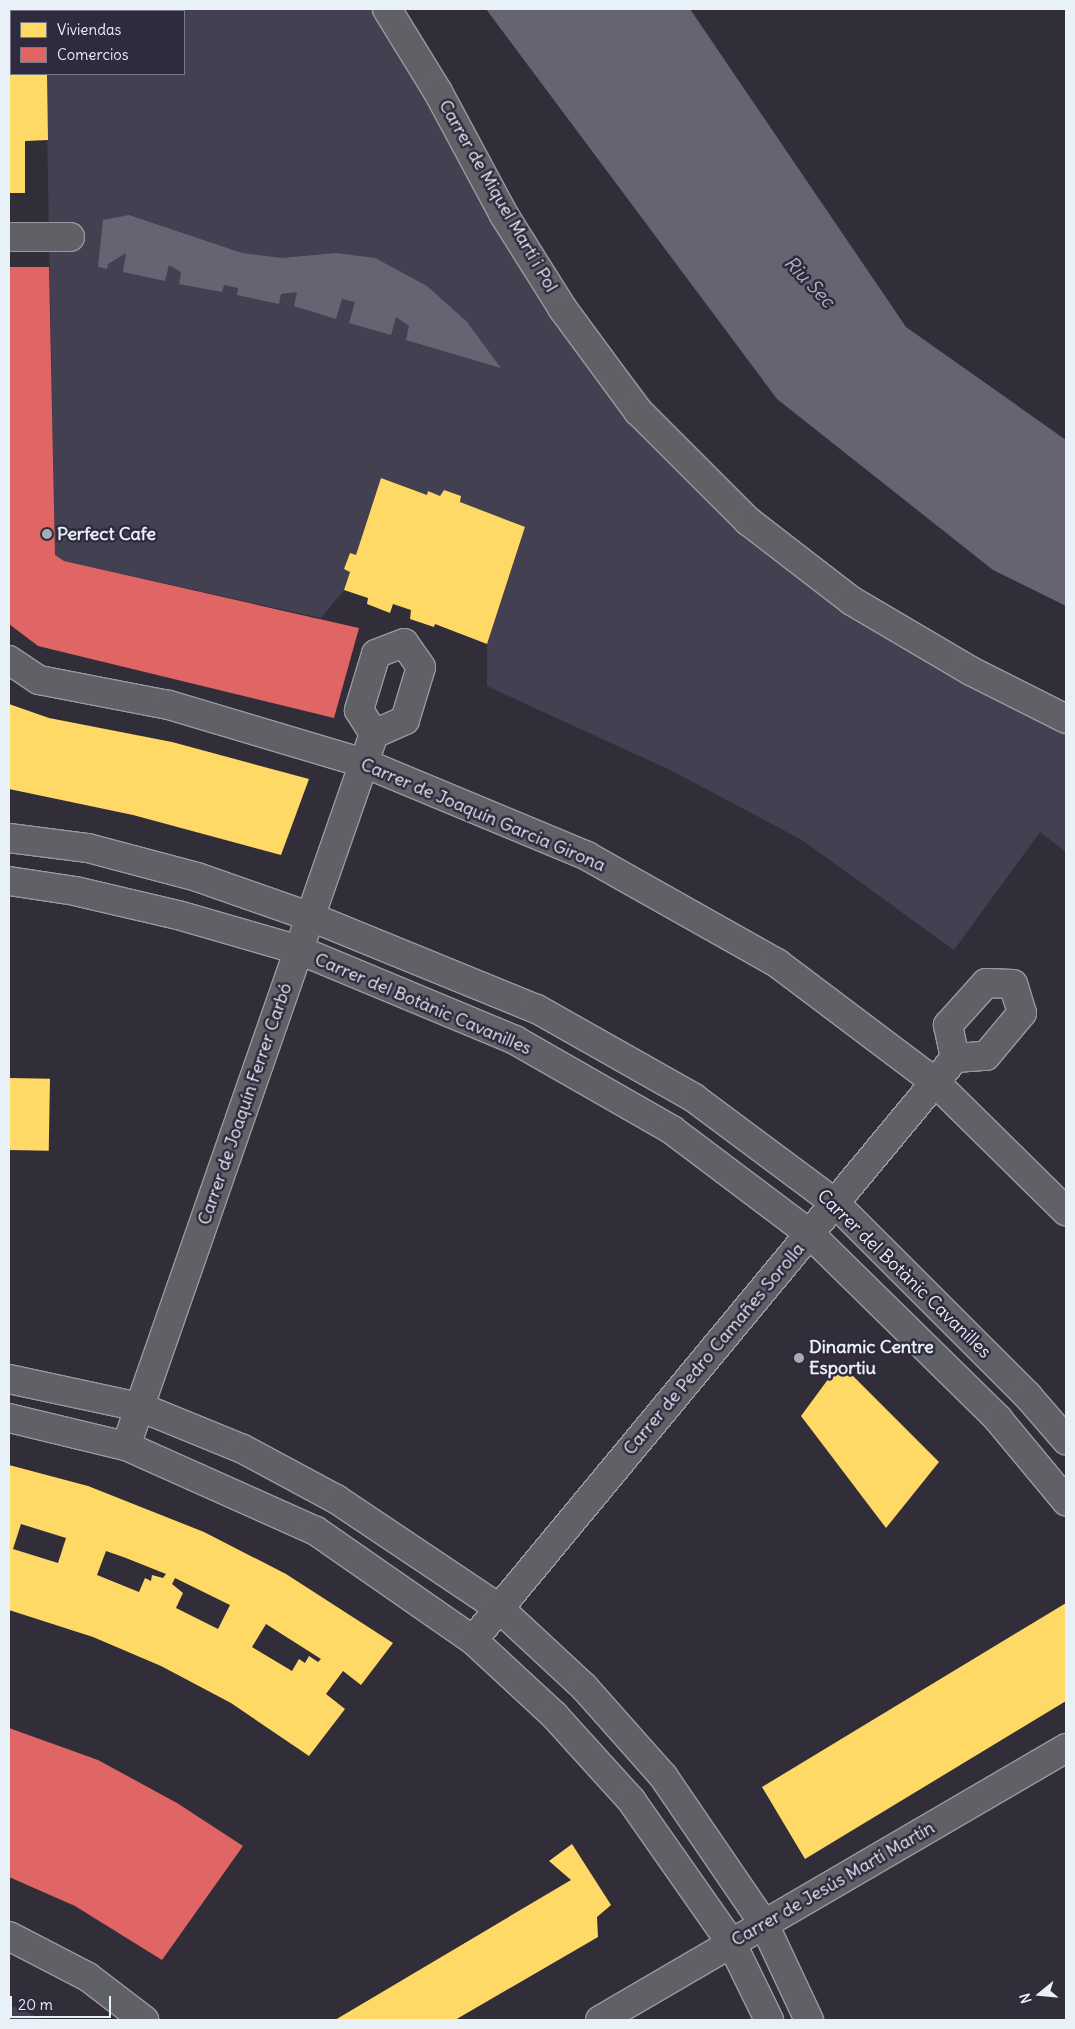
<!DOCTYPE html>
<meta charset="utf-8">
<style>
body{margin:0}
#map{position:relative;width:1075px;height:2029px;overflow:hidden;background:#312e39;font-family:Delius,sans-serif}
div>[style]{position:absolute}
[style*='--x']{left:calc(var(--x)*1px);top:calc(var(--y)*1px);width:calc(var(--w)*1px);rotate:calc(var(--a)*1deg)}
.green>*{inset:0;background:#434151}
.water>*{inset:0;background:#646472}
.homes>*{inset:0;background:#ffd966;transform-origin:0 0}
.shops>*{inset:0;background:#e06666}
.roads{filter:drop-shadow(1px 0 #98999f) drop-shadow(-1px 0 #98999f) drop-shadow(0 1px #98999f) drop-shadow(0 -1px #98999f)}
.minor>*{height:28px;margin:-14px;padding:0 14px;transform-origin:14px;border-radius:14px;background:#606067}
.dots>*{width:14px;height:14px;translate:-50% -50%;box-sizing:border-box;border:2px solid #2f2a3d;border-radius:50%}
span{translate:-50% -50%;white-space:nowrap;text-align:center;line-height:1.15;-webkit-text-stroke:5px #2f2a3d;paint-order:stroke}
.street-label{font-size:18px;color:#e8f1f8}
.poi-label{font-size:18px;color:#e8f1f8;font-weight:700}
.left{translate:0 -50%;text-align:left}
.water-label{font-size:19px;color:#afb4be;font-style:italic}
.frame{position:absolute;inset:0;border:10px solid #e8f1f8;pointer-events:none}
.legend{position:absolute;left:10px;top:10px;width:175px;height:65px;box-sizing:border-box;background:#2f2a3d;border:1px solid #797a88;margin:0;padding:6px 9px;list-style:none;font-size:15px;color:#e8f1f8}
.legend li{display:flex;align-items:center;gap:10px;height:25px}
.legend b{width:25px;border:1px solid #797a88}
.north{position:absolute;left:1015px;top:1969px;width:50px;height:50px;-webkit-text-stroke:4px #2f2a3d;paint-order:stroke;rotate:253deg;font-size:14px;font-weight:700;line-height:20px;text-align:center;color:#e8f1f8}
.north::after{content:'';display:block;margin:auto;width:18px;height:22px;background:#e8f1f8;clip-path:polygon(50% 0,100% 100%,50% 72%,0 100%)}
.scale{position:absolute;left:10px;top:1996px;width:101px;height:22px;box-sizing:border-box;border:2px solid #e8f1f8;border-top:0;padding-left:6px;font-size:15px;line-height:18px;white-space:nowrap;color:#e8f1f8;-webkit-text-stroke:4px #2f2a3d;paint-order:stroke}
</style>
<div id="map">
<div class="green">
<div style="clip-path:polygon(45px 9px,402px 9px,574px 303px,654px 404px,756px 507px,860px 589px,978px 660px,1066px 702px,1066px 852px,1040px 832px,954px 950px,802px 840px,672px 771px,487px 686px,487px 644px,525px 528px,460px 502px,461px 496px,444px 490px,440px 496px,428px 491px,427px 495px,381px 478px,356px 555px,350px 554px,344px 569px,350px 572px,344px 590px,321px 618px,64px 561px,55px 555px,46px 74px,184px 74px,184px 11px)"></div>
<div style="clip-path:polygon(9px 2005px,38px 2017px,42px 2020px,9px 2020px)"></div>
</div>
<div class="water">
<div style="clip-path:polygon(486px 9px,690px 9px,906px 327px,1066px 440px,1066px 606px,993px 570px,777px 399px)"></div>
<div style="clip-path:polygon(129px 215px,242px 253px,282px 258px,336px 253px,375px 258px,427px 286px,467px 322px,501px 368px,406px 340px,409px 326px,396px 317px,391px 335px,349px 323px,355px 302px,342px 299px,336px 319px,294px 306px,297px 292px,281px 294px,279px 304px,237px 295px,238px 288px,224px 285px,222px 292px,179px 284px,181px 272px,169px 265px,165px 281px,123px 272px,126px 253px,108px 264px,107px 269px,98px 267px,103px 220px)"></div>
</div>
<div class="homes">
<div style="clip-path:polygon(9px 9px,46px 9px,11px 11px,11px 74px,47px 74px,48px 140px,25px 141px,25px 193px,9px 193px)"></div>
<div style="clip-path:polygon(381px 478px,427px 495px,428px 491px,440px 496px,444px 490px,461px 496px,460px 502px,525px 527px,487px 644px,435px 624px,434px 627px,410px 619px,411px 610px,393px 604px,390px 613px,367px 604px,368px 598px,344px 590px,350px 572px,344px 569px,350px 553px,356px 555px)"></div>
<div style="clip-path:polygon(9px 704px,49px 718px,172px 742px,309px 779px,281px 855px,133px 815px,9px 789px)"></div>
<div style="left:9px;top:1078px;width:41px;height:72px;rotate:1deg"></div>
<div style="clip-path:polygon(840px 1363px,939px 1462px,886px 1528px,801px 1416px)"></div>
<div style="clip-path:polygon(evenodd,9px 1465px,88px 1486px,204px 1532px,286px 1574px,393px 1643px,361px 1685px,343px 1671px,326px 1694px,345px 1709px,309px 1756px,231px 1703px,161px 1666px,93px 1637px,9px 1610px,9px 1465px,21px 1524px,66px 1538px,58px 1563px,13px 1549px,21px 1524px,9px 1465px,106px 1551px,126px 1558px,166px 1574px,163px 1578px,152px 1575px,151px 1581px,145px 1578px,139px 1592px,97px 1575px,106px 1551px,9px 1465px,175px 1578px,230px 1605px,218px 1629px,176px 1608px,183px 1593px,172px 1584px,175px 1578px,9px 1465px,266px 1624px,321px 1659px,318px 1662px,309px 1656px,305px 1663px,299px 1659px,292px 1671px,252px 1647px,266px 1624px)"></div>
<div style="clip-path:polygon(1066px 1603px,1066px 1701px,805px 1859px,762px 1787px)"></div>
<div style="clip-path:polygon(572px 1844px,611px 1905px,597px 1917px,598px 1937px,455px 2020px,335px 2020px,571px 1880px,549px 1861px)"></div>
</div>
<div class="shops">
<div style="clip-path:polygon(9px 267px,49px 267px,55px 555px,64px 561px,359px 628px,334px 718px,38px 646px,9px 624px)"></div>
<div style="clip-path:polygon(9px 1728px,98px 1760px,177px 1803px,243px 1846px,162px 1960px,75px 1906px,9px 1877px)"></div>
</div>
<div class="roads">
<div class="minor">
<div style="--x:387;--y:9;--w:97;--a:58.4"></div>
<div style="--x:438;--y:92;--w:140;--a:61.8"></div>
<div style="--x:504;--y:215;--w:111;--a:57.9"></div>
<div style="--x:563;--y:309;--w:127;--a:53.7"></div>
<div style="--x:638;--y:411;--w:156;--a:45"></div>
<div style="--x:748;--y:521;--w:131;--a:37.6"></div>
<div style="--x:852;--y:601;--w:138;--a:30.5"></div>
<div style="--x:971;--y:671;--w:106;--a:26.8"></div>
<div style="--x:9;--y:237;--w:61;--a:0"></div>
<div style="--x:9;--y:660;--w:36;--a:34"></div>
<div style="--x:39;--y:680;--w:132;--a:10.9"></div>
<div style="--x:169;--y:705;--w:203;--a:16.6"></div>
<div style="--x:364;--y:763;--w:242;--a:22.6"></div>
<div style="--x:587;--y:856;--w:218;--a:29.4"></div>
<div style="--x:777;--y:963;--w:198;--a:37"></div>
<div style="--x:935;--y:1082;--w:184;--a:44.6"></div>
<div style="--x:9;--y:838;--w:80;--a:7.2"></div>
<div style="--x:88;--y:848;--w:113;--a:14.9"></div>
<div style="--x:197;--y:877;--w:121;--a:19.3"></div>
<div style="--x:311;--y:917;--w:244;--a:22.2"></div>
<div style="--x:537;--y:1009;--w:180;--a:29.5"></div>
<div style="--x:694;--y:1098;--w:176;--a:36.7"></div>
<div style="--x:835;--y:1203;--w:272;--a:45"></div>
<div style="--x:1027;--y:1395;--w:60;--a:49.1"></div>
<div style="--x:9;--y:881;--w:67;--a:8.6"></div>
<div style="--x:75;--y:891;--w:106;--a:13.1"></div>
<div style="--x:178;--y:915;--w:126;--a:16.1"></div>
<div style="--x:299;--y:950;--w:234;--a:22.6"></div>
<div style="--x:515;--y:1040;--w:181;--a:29.8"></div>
<div style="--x:672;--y:1130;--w:173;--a:37"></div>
<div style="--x:810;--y:1234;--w:264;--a:44.5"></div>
<div style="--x:998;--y:1419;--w:107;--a:50.3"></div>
<div style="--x:9;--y:1379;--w:134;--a:12.1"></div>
<div style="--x:140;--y:1407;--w:111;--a:22.2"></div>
<div style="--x:243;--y:1449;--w:106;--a:28.3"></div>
<div style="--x:336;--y:1499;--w:196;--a:33.8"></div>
<div style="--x:499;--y:1608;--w:116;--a:42.9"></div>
<div style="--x:584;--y:1687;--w:119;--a:48.4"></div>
<div style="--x:663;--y:1776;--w:179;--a:55.7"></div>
<div style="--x:764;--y:1924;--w:106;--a:64.9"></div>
<div style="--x:9;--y:1418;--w:120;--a:13.5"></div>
<div style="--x:126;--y:1446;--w:208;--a:24.1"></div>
<div style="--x:316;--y:1531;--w:191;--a:34.8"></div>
<div style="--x:473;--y:1640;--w:110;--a:42.8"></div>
<div style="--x:554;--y:1715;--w:115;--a:47.8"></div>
<div style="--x:631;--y:1800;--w:176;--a:55"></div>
<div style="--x:732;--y:1944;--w:85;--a:64"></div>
<div style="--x:126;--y:1446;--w:754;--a:-70.8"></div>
<div style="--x:374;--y:734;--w:34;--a:-24"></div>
<div style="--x:405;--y:720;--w:55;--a:-73.2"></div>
<div style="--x:421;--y:667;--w:29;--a:-125"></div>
<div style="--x:404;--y:643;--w:30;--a:159"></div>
<div style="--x:376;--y:654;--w:59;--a:106.9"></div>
<div style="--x:359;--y:710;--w:28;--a:58"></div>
<div style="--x:473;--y:1640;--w:756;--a:-50.37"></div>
<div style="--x:955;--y:1058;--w:31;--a:-4"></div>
<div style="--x:986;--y:1056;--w:56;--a:-50.1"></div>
<div style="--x:1022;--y:1013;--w:30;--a:-107"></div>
<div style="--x:1013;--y:984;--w:27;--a:-178"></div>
<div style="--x:986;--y:983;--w:57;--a:132.1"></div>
<div style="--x:948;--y:1025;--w:34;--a:78"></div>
<div style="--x:9;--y:1936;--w:89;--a:27.4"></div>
<div style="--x:88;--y:1977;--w:71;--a:37.5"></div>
<div style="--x:600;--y:2020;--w:540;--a:-30.27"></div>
</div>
</div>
<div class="dots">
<div style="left:47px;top:534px;background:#a8adb5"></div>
<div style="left:799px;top:1358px;background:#a8adb5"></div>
</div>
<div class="street-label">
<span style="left:498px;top:196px;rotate:60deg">Carrer de Miquel Martí i Pol</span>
<span style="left:483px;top:815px;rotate:23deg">Carrer de Joaquín Garcia Girona</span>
<span style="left:423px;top:1004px;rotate:23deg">Carrer del Botànic Cavanilles</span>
<span style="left:245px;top:1104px;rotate:-71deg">Carrer de Joaquín Ferrer Carbó</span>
<span style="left:904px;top:1274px;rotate:44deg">Carrer del Botànic Cavanilles</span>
<span style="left:714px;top:1349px;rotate:-50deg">Carrer de Pedro Camañes Sorolla</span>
<span style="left:833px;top:1884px;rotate:-30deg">Carrer de Jesús Martí Martín</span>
</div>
<div class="poi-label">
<span class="left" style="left:57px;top:534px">Perfect Cafe</span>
<span class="left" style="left:809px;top:1358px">Dinamic Centre<br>Esportiu</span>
</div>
<div class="water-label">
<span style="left:809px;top:282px;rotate:46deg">Riu Sec</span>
</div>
<div class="frame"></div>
<ul class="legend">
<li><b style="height:14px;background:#ffd966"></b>Viviendas</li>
<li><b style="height:14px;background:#e06666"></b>Comercios</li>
</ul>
<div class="north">N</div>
<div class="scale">20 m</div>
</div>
